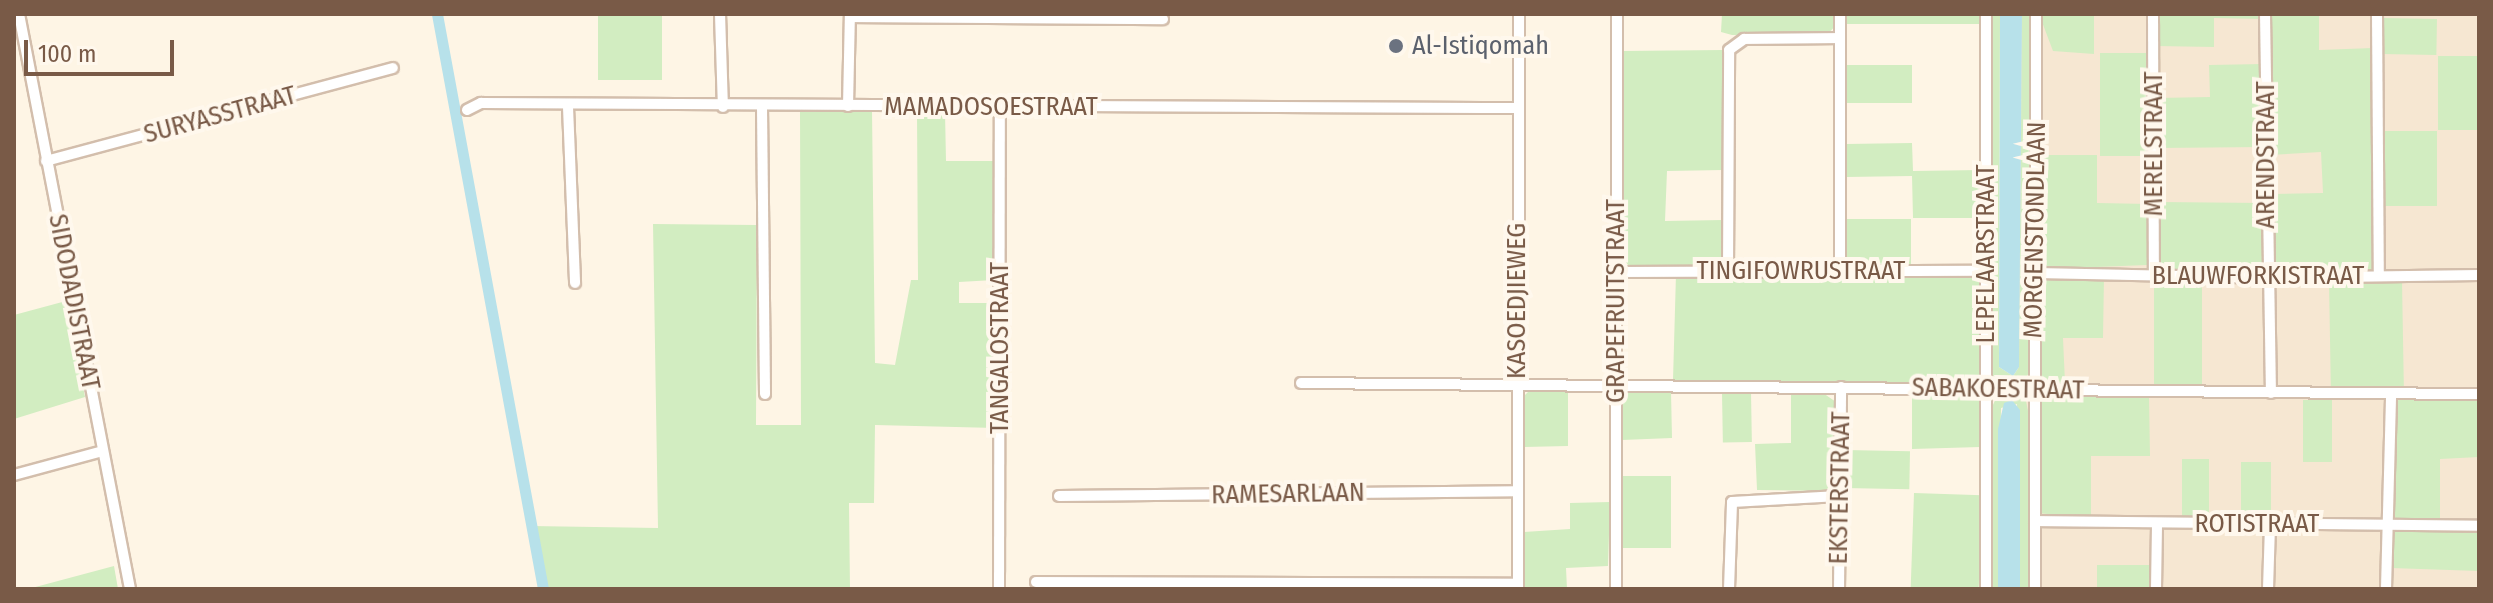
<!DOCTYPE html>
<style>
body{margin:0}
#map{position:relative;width:2493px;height:603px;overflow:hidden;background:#fef5e5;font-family:"Fira Sans Condensed",sans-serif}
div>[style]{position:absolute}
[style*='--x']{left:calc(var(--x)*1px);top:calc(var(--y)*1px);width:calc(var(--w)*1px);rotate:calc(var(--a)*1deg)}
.residential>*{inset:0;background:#f6e7d2;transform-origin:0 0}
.green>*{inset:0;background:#d2edc1;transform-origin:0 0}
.water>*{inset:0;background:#b7e1ea}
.canal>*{height:11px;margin:-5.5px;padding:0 5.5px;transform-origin:5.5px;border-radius:5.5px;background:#b7e1ea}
.roads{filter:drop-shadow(2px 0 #d3beac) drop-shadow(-2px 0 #d3beac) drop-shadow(0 2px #d3beac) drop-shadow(0 -2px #d3beac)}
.minor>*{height:10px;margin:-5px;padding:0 5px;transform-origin:5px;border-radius:5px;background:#fff}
.dots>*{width:22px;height:22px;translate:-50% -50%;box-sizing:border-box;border:4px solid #fff8ed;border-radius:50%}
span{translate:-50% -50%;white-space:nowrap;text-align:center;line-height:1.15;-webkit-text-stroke:8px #fff8ed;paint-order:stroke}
.worship-label{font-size:26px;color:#5b616d}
.left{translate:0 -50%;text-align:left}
.street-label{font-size:26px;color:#795a47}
.frame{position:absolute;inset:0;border:16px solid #795a47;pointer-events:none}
.scale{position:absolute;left:24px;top:40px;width:150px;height:36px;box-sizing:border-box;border:4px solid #795a47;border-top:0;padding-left:10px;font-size:24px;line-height:28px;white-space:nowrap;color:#795a47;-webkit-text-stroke:6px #fff8ed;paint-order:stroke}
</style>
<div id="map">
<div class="residential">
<div style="left:2018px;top:14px;width:461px;height:575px"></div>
</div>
<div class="green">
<div style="left:598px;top:14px;width:64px;height:66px"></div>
<div style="clip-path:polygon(1722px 14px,1837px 14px,1837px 24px,1826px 36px,1732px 35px,1721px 32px)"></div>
<div style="left:1844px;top:14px;width:138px;height:10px"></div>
<div style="clip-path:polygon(1990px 14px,2000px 14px,1999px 367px,2013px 376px,2019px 367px,2022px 14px,2032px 14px,2030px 372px,2020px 384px,1998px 382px,1991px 373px)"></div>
<div style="clip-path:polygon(2039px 14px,2094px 14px,2094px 54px,2053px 51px)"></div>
<div style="clip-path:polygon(2156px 14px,2263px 14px,2263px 19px,2214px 18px,2214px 47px,2156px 46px)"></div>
<div style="clip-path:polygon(2269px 14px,2319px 14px,2319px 50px,2373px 48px,2374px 267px,2367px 274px,2279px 275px,2272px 269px,2270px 194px,2323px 193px,2321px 152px,2270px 155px)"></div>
<div style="left:2382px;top:18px;width:55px;height:36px;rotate:1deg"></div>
<div style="clip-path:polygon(1724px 50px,1723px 170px,1667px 171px,1665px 221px,1723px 220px,1723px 255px,1712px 266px,1631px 268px,1622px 258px,1622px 51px)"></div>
<div style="left:2100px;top:53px;width:50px;height:103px"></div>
<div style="left:2479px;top:56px;width:74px;height:41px;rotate:90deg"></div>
<div style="clip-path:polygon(2263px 64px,2263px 147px,2157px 148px,2158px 98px,2210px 97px,2209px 65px)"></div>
<div style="left:1844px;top:65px;width:68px;height:38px"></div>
<div style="clip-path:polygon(800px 110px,872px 110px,875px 363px,895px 365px,911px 280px,918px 280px,917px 112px,945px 112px,946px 161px,996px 161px,994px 280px,959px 282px,959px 303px,994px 303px,996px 428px,875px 425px,874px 503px,849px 503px,850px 589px,543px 589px,531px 526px,658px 528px,653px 224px,757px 225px,756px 425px,801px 425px)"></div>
<div style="left:2437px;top:131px;width:75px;height:55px;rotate:90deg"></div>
<div style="clip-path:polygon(1912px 143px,1913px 171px,1981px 170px,1981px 218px,1913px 218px,1912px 176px,1846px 177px,1846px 144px)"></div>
<div style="clip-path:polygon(2039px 155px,2097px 155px,2097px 203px,2149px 204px,2147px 265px,2045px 269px,2039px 263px)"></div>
<div style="clip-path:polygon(2159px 202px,2264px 203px,2263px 271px,2165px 271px,2158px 260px)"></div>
<div style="clip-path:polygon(1843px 219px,1911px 219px,1911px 266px,1850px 266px,1845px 263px)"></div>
<div style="clip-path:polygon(1676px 274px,1971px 274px,1982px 285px,1983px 374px,1969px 383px,1673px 380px)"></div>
<div style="clip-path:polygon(2104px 277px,2103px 338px,2063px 338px,2065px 383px,2047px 383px,2039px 375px,2040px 283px,2044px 278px)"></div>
<div style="left:2202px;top:281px;width:105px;height:48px;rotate:90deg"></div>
<div style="left:2402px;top:281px;width:107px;height:73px;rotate:89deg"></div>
<div style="clip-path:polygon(66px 301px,85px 397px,14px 419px,14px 315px)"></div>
<div style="clip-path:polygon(1530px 390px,1568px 391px,1568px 446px,1524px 447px,1523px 397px)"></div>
<div style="clip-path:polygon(1629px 392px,1671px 392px,1672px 438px,1622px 440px,1621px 401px)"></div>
<div style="left:1751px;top:392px;width:50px;height:29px;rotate:89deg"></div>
<div style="clip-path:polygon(1791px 393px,1823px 393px,1836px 402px,1836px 480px,1825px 491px,1757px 490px,1755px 444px,1791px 443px)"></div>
<div style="clip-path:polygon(1912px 393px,1969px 394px,1980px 399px,1980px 447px,1912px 449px)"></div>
<div style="clip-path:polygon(2016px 394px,2026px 401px,2028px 411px,2028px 589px,2020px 589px,2017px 404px,2001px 408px,1998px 589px,1989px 589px,1988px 416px,1997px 396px)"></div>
<div style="clip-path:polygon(2042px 395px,2149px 396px,2150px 456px,2091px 456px,2091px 518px,2037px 513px,2036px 402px)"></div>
<div style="clip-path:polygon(2401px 398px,2479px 399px,2479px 457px,2440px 459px,2440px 521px,2397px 519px,2392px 514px,2393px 405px)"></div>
<div style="left:2303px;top:400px;width:29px;height:62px"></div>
<div style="left:1845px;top:450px;width:65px;height:38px;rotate:1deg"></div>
<div style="left:2182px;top:459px;width:27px;height:58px"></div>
<div style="left:2271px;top:462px;width:60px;height:30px;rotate:90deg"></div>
<div style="left:1671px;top:476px;width:72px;height:49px;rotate:90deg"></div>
<div style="left:1914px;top:493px;width:68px;height:96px;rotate:2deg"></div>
<div style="clip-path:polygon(1610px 502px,1608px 566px,1566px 568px,1567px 589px,1523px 589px,1523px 532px,1570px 529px,1570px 503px)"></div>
<div style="clip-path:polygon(2479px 529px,2479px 571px,2391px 568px,2391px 539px,2396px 530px)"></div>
<div style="left:2153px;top:565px;width:24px;height:56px;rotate:90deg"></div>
<div style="clip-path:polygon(114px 566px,118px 589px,28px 589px)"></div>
</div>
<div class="water">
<div style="clip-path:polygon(2000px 14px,2022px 14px,2019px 367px,2013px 376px,1999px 367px)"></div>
<div style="clip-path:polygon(2012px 400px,2020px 410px,2020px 589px,1998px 589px,1998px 429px,2004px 403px)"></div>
</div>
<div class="canal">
<div style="--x:437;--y:14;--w:585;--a:79.55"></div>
</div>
<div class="roads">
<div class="minor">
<div style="--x:19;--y:14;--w:586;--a:79.07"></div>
<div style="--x:720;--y:14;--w:93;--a:88.2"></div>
<div style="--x:2153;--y:14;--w:261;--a:89.8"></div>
<div style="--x:2265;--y:14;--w:379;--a:89.1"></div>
<div style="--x:2377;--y:14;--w:262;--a:89.6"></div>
<div style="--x:850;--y:17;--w:313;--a:0.4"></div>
<div style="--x:848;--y:106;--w:92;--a:-88.8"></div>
<div style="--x:568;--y:107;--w:176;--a:87.7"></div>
<div style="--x:762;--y:107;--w:287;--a:89.4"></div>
<div style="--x:467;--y:110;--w:16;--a:-27"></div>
<div style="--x:481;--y:103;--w:1037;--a:0.28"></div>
<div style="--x:46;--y:161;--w:359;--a:-15"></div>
<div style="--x:1840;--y:269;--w:255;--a:-90"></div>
<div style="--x:1728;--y:270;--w:220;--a:-89.7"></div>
<div style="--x:1729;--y:50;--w:19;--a:-36"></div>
<div style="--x:1744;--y:39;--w:96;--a:-0.6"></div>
<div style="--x:1616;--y:272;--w:370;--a:-0.2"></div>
<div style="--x:2036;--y:273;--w:231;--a:1.2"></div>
<div style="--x:2267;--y:278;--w:212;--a:-0.8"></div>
<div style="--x:1301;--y:383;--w:1178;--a:0.54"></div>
<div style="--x:14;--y:475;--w:92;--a:-15.1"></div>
<div style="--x:1059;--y:496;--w:458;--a:-0.6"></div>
<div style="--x:2035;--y:521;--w:444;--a:0.6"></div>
<div style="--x:1036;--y:582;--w:482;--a:0.2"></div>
<div style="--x:999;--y:589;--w:481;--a:-89.9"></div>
<div style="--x:1518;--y:589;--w:575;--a:-89.9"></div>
<div style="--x:1616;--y:589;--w:575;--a:-89.9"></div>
<div style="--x:1729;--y:589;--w:87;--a:-88"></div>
<div style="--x:1732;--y:502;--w:107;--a:-3.2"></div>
<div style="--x:1839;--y:589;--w:202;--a:-89.4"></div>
<div style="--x:1986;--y:589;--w:575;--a:-90"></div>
<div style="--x:2035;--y:589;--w:575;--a:-89.9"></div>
<div style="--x:2156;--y:589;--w:66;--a:-89.1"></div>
<div style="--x:2268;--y:589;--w:65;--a:-88.2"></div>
<div style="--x:2386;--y:589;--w:193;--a:-88.5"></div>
</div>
</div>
<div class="dots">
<div style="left:1396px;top:46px;background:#6b7280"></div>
</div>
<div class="worship-label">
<span class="left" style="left:1412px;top:46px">Al-Istiqomah</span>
</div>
<div class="street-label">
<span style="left:991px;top:107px">MAMADOSOESTRAAT</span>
<span style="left:220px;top:115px;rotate:-15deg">SURYASSTRAAT</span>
<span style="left:2154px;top:144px;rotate:-90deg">MERELSTRAAT</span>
<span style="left:2266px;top:155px;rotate:-90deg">ARENDSTRAAT</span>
<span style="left:2035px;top:230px;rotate:-89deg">MORGENSTONDLAAN</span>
<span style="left:1986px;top:254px;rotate:-90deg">LEPELAARSTRAAT</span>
<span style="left:1801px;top:271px">TINGIFOWRUSTRAAT</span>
<span style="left:2258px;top:276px">BLAUWFORKISTRAAT</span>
<span style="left:1517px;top:301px;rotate:-90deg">KASOEDJIEWEG</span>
<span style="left:1616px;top:301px;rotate:-90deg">GRAPEFRUITSTRAAT</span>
<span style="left:74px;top:302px;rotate:79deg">SIDODADISTRAAT</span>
<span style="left:1000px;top:348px;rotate:-90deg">TANGALOSTRAAT</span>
<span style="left:1998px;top:389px;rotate:1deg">SABAKOESTRAAT</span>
<span style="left:1840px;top:488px;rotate:-89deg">EKSTERSTRAAT</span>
<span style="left:1288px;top:494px;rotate:-1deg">RAMESARLAAN</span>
<span style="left:2257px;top:524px">ROTISTRAAT</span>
</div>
<div class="frame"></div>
<div class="scale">100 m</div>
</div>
